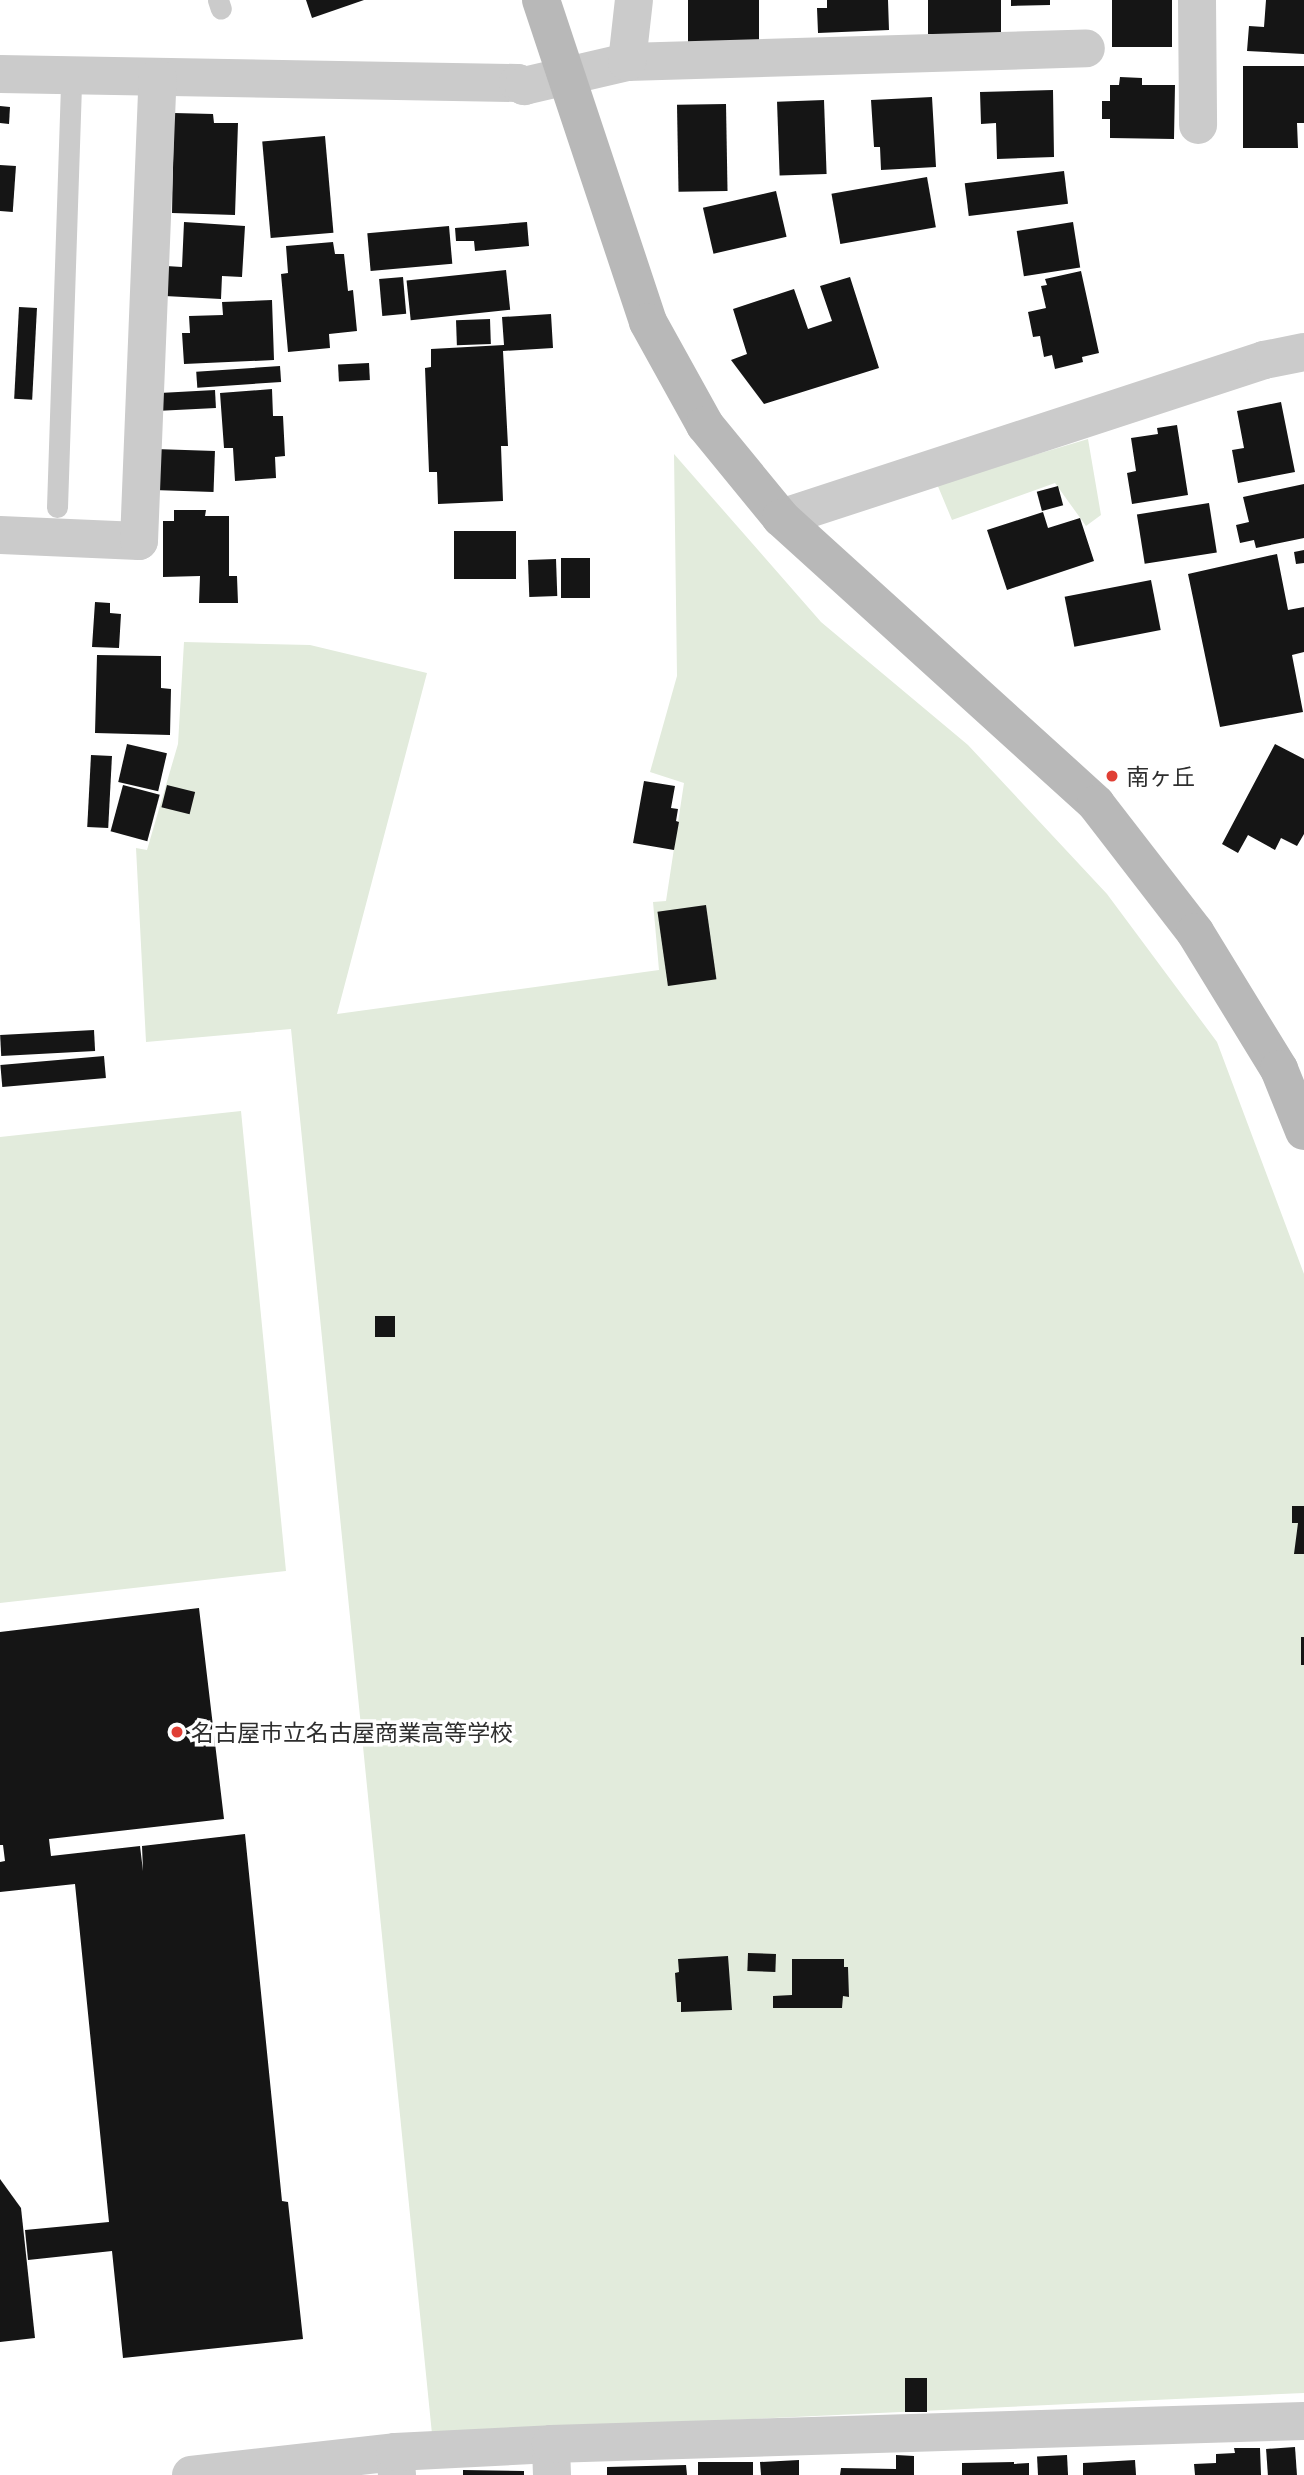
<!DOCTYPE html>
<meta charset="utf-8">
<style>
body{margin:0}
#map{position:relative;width:1304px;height:2475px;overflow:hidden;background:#fff;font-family:Barlow,"Noto Sans JP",sans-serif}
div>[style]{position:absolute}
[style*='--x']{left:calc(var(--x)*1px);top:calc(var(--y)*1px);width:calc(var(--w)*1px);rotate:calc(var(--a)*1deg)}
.green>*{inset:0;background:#e2ebdc}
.building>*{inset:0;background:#151515;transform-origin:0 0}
.lane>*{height:21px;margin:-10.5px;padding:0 10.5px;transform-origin:10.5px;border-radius:10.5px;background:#cbcbcb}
.street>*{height:38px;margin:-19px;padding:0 19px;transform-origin:19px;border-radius:19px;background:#cbcbcb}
.secondary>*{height:38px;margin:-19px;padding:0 19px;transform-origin:19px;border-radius:19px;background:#b8b8b8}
.dots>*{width:19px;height:19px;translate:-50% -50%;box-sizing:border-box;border:4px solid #fff;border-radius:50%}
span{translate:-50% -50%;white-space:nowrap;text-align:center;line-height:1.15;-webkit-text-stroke:7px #fff;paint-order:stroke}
.poi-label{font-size:23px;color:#2e2e2e}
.left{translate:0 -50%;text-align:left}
</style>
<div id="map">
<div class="green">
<div style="clip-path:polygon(1088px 439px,1101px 515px,1086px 526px,1055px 483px,952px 520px,937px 484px)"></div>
<div style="clip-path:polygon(674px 454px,821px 622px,968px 745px,1107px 894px,1217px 1042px,1304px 1274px,1304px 2393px,432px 2434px,291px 1029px,146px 1042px,136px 848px,147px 850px,178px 744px,184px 642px,310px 645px,427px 673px,337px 1014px,659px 970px,653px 902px,666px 901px,684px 783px,650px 772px,677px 676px)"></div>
<div style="clip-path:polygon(241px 1111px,286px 1571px,0 1603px,0 1137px)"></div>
</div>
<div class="building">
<div style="clip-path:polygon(306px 0,364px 0,312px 18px)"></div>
<div style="left:688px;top:0;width:71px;height:44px"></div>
<div style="clip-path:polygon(827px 0,888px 0,889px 30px,818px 33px,817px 8px,827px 8px)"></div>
<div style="left:928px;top:0;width:73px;height:34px"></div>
<div style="clip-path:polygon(1011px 0,1050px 0,1050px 5px,1011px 6px)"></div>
<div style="left:1112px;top:0;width:60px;height:47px"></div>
<div style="clip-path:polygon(1266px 0,1304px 0,1304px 54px,1247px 51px,1249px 26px,1264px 27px)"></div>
<div style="clip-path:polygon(1243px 66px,1304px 66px,1304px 123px,1297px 123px,1298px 148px,1243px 148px)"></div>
<div style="clip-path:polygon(1120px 77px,1142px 78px,1142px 85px,1175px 85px,1174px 139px,1110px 138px,1110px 119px,1102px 119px,1102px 101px,1110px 101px,1110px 85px,1119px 85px)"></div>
<div style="clip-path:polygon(1053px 90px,1054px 157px,997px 159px,996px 123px,981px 124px,980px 92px)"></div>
<div style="clip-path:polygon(932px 97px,936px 167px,881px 170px,880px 147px,874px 147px,871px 100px)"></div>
<div style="left:824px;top:100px;width:74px;height:47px;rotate:88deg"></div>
<div style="left:726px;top:104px;width:87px;height:49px;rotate:89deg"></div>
<div style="clip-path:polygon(0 106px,10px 107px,9px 124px,0 123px)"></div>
<div style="clip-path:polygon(174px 113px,213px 114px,214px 123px,238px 123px,235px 215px,172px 213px)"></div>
<div style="left:325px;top:136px;width:97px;height:63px;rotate:85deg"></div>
<div style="left:0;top:165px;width:16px;height:46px;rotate:4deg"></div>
<div style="left:1064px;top:171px;width:33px;height:100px;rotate:83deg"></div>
<div style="left:927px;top:177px;width:51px;height:97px;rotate:80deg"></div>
<div style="left:776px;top:191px;width:47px;height:75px;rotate:77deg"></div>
<div style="clip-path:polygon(184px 222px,245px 226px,242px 277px,222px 276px,221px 299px,165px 296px,166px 266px,182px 267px)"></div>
<div style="clip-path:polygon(527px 222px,529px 246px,475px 251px,474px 241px,456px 241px,455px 228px)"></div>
<div style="left:1073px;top:222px;width:46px;height:57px;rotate:81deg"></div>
<div style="left:449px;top:226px;width:38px;height:82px;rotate:85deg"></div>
<div style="clip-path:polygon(333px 242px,335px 254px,344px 254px,348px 291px,353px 290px,357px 331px,329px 334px,330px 348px,288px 352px,281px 274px,288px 273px,286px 246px)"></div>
<div style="left:506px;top:270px;width:40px;height:100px;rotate:84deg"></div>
<div style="clip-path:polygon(1081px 271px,1099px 353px,1082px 357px,1083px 362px,1055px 369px,1052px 355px,1044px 357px,1040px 336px,1033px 337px,1028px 312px,1046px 308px,1041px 286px,1047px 285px,1045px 279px)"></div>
<div style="left:403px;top:277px;width:37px;height:24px;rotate:85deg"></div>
<div style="clip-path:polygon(850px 277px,879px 368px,764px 404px,731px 360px,747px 354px,733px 309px,794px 289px,808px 329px,832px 321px,820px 286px)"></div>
<div style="clip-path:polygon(272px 300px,274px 360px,184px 364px,182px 333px,190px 333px,189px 316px,223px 315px,222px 302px)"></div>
<div style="left:19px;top:307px;width:18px;height:92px;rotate:3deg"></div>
<div style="clip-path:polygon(551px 314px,553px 348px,503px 351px,508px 446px,501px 446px,503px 501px,438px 504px,437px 472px,429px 472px,425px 368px,431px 367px,431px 349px,504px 345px,502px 317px)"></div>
<div style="left:490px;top:319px;width:25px;height:34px;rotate:88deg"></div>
<div style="left:369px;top:363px;width:17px;height:31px;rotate:87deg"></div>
<div style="left:280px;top:366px;width:16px;height:84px;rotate:86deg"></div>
<div style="clip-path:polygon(272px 389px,273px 416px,283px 416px,285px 456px,275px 457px,276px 478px,235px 481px,233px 448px,224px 448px,220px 393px)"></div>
<div style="left:215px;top:390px;width:18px;height:60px;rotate:87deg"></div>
<div style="clip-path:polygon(1281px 402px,1295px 472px,1238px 483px,1232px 450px,1244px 448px,1237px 411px)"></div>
<div style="clip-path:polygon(1177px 425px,1188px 495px,1132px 504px,1127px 473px,1136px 471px,1131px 438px,1158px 434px,1157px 428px)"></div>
<div style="left:155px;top:449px;width:60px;height:41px;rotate:2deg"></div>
<div style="clip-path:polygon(1304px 484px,1304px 538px,1256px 548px,1254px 540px,1240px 543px,1236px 525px,1249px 522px,1243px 497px)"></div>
<div style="left:1058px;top:486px;width:20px;height:22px;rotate:75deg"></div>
<div style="left:1209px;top:503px;width:50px;height:73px;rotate:81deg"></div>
<div style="clip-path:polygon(174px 510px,206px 510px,205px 516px,229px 516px,229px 576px,237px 576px,238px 603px,199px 603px,200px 576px,163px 577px,163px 521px,174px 521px)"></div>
<div style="clip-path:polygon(1043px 512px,1048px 528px,1080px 518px,1094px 561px,1007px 590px,987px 530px)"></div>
<div style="left:454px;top:531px;width:62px;height:48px"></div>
<div style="clip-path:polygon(1304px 550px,1304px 563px,1296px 564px,1294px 552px)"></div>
<div style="clip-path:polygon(1277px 554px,1288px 610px,1304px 607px,1304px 652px,1292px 655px,1303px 712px,1220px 727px,1188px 574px)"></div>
<div style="left:590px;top:558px;width:40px;height:29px;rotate:90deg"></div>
<div style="left:556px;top:559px;width:37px;height:28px;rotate:88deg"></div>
<div style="left:1151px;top:580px;width:51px;height:88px;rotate:79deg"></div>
<div style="clip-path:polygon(95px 602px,110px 603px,110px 613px,121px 614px,119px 648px,92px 647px)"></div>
<div style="clip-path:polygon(97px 655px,161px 656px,161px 688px,171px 689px,170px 735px,95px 733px)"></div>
<div style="left:127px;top:744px;width:41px;height:39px;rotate:13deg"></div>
<div style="clip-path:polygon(1275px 744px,1304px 759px,1304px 834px,1297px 846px,1281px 838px,1275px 850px,1248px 835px,1238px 853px,1222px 844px)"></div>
<div style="left:91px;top:755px;width:21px;height:72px;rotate:3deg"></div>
<div style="clip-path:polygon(644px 781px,675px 786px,671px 808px,678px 809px,676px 821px,679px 822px,674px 850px,633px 843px)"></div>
<div style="left:123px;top:785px;width:38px;height:48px;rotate:15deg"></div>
<div style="left:167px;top:785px;width:29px;height:23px;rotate:14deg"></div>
<div style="left:706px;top:905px;width:75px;height:49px;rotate:82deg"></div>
<div style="left:94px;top:1030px;width:21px;height:94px;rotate:87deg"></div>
<div style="left:104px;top:1056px;width:22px;height:104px;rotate:85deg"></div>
<div style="left:375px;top:1316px;width:20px;height:21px"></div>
<div style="clip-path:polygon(1292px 1506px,1304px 1506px,1304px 1554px,1294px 1554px,1298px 1523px,1292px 1523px)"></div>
<div style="clip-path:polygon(199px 1608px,224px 1819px,49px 1839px,51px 1856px,140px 1846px,143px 1871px,142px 1846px,245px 1834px,282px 2201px,288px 2202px,303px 2339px,123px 2358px,112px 2251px,28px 2260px,25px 2230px,109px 2222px,75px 1884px,0 1892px,0 1862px,5px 1861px,3px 1845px,0 1845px,0 1632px)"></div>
<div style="left:1301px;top:1637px;width:3px;height:28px"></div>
<div style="left:748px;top:1953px;width:28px;height:18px;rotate:2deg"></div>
<div style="clip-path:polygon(728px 1956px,732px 2010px,681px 2012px,681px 2002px,677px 2002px,675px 1973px,679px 1972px,678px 1959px)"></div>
<div style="clip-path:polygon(792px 1959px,844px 1959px,844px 1967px,848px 1967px,849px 1997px,843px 1996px,842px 2008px,773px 2008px,773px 1996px,792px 1995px)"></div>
<div style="clip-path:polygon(0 2179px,21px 2208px,35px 2338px,0 2342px)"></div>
<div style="left:905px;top:2378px;width:22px;height:34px"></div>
<div style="left:1295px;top:2447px;width:28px;height:29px;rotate:86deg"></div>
<div style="clip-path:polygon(1234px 2448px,1260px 2448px,1261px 2475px,1195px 2475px,1194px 2464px,1216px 2463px,1216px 2454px,1235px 2453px)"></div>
<div style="clip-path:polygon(896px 2455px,914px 2456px,914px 2475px,840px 2475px,841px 2468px,896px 2469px)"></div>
<div style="left:1067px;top:2455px;width:20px;height:30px;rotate:87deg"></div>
<div style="clip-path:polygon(799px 2460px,799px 2475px,761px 2475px,760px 2462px)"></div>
<div style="clip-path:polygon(1135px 2460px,1136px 2475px,1083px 2475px,1083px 2463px)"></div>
<div style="left:698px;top:2462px;width:55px;height:13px"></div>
<div style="clip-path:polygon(1014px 2462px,1014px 2464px,1029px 2463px,1029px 2475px,962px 2475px,962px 2463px)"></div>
<div style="clip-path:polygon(686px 2465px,687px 2475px,607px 2475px,607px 2467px)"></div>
<div style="clip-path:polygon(463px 2470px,524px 2471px,524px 2475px,463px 2475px)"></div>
</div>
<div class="lane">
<div style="--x:218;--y:0;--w:9;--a:72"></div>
<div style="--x:57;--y:507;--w:430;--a:-88.1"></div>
</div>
<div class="street">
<div style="--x:1197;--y:0;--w:125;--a:89.5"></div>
<div style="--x:627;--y:62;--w:459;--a:-1.7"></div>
<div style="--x:0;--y:74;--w:518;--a:1"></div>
<div style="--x:518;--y:83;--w:7;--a:27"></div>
<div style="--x:524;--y:86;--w:106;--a:-13.1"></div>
<div style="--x:627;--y:62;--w:62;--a:-83.6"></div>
<div style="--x:781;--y:518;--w:508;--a:-18.11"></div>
<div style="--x:1264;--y:360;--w:41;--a:-11.3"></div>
<div style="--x:0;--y:535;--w:139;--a:2.5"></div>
<div style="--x:139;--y:541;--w:463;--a:-87.7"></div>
<div style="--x:191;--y:2475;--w:205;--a:-6.4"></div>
<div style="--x:397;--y:2475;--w:23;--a:-95"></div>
<div style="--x:395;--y:2452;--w:156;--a:-2.9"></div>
<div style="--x:552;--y:2475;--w:31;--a:-92"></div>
<div style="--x:551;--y:2444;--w:753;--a:-1.75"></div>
</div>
<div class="secondary">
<div style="--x:541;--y:0;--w:339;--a:71.6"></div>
<div style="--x:648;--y:322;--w:118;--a:61"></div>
<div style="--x:705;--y:425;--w:120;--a:50.7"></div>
<div style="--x:781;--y:518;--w:425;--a:42.2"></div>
<div style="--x:1096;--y:804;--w:162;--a:52.3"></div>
<div style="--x:1195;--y:932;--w:161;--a:58.5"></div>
<div style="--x:1279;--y:1069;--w:67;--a:68"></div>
</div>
<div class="dots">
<div style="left:1112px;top:776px;background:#e03f35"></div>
<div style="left:177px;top:1732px;background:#e03f35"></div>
</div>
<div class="poi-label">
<span class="left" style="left:1126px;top:776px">南ヶ丘</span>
<span class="left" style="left:191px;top:1732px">名古屋市立名古屋商業高等学校</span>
</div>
</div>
